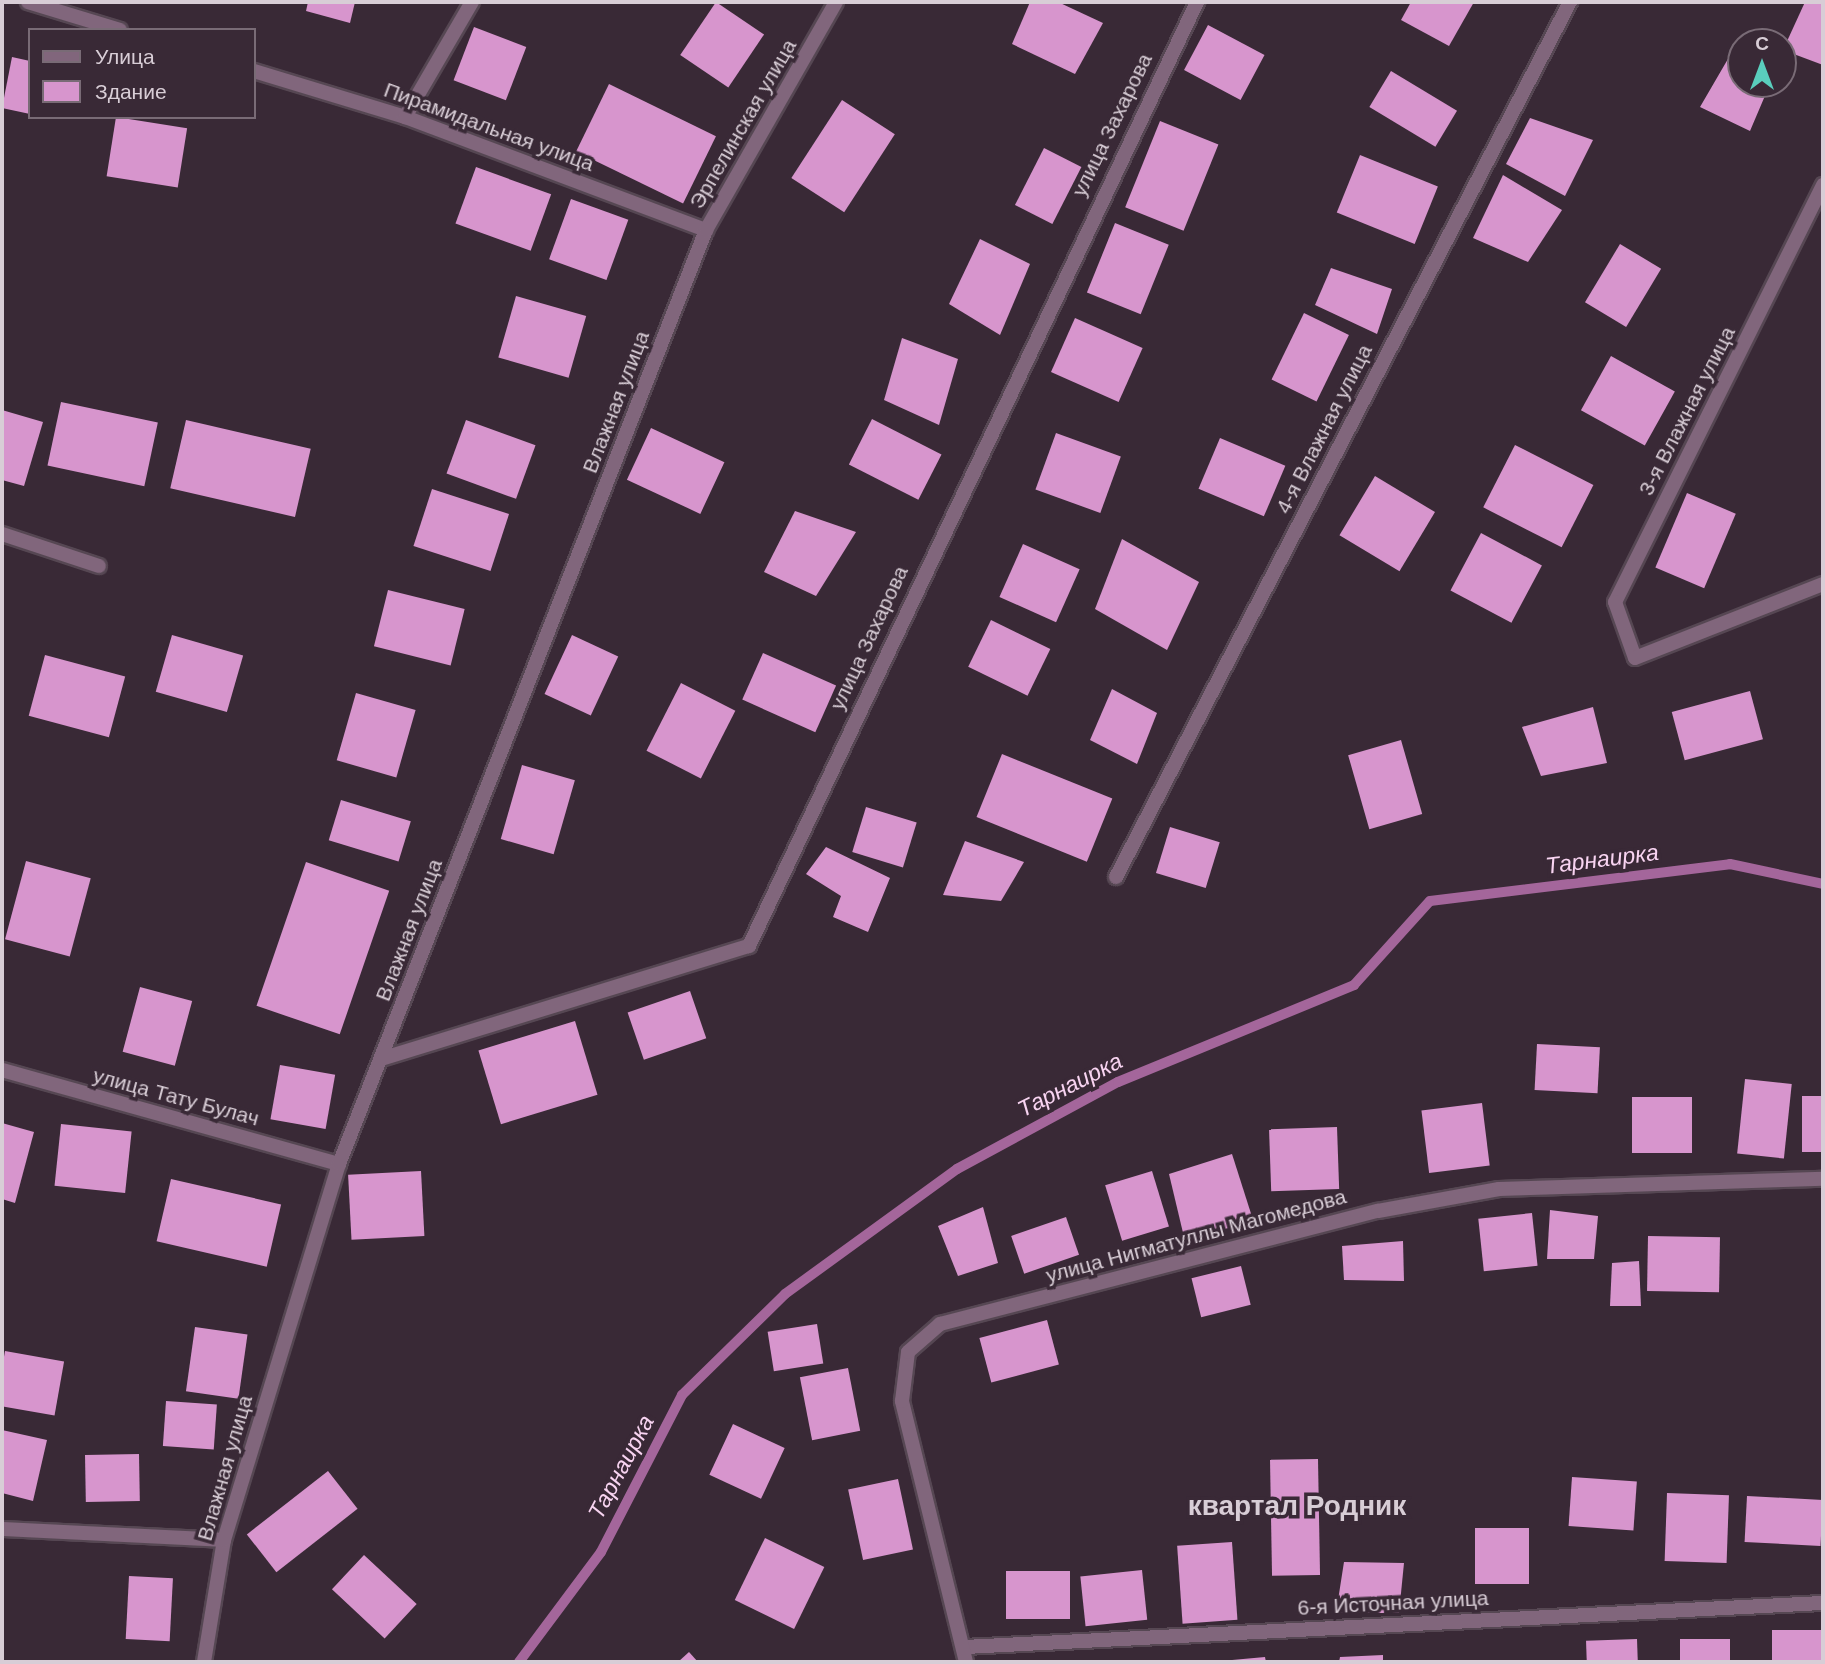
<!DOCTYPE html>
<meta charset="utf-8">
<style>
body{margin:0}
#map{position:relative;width:1825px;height:1664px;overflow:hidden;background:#392936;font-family:Arial,sans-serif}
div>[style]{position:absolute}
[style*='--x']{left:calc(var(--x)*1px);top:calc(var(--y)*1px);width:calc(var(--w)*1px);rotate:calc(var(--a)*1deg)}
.stream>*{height:10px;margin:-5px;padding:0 5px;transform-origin:5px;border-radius:5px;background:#a4669b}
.building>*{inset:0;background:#d795cd;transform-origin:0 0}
.roads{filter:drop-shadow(2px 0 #564753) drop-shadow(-2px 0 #564753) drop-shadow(0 2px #564753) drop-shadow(0 -2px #564753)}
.minor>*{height:14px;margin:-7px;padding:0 7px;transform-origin:7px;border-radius:7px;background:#81667c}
span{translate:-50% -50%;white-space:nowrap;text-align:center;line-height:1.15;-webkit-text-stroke:7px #392936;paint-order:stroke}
.street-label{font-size:21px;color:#d8cdd6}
.water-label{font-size:23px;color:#f8d4f1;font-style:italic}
.district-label{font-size:28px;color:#d8cdd6;font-weight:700}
.frame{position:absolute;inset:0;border:4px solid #d8cdd6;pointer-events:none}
.legend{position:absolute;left:28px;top:28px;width:228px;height:91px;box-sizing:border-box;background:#392936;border:2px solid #796b76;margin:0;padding:9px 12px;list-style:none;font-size:21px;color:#d8cdd6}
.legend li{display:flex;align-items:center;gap:14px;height:35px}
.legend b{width:35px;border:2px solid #796b76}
.north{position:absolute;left:1727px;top:28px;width:70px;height:70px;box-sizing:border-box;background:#392936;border:2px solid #796b76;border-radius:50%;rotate:0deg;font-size:19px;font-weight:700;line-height:28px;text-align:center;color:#d8cdd6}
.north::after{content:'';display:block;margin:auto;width:24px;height:32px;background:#5acebd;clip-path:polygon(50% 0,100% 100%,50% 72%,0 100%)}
</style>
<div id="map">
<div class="stream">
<div style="--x:519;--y:1662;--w:137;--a:-53.3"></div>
<div style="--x:601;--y:1552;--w:177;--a:-62.7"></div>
<div style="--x:682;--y:1395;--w:144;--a:-44.4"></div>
<div style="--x:785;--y:1294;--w:213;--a:-36"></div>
<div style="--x:957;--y:1169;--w:183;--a:-28.4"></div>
<div style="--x:1118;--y:1082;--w:255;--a:-22.3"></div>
<div style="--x:1354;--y:985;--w:113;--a:-47.9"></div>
<div style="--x:1430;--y:901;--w:302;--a:-7"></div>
<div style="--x:1730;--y:864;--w:95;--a:12.1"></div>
</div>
<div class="building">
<div style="clip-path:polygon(308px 2px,355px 2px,350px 23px,306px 11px)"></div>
<div style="left:716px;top:2px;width:58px;height:64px;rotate:34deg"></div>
<div style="clip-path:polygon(1030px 2px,1058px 2px,1103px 23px,1075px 74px,1012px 44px)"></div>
<div style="clip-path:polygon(1411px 2px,1474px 2px,1449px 46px,1401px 20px)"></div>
<div style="clip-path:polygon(1805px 2px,1823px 2px,1823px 65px,1783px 50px)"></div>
<div style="left:1208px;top:25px;width:64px;height:51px;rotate:28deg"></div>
<div style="left:474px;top:27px;width:56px;height:57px;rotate:21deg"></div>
<div style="clip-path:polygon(1732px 52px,1741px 56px,1741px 84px,1770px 84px,1750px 131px,1700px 107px)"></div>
<div style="clip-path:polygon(12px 57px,30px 61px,30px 114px,2px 108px)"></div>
<div style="left:1391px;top:71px;width:77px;height:42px;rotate:31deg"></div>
<div style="left:609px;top:84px;width:119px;height:75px;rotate:26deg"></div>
<div style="left:842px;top:100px;width:63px;height:93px;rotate:33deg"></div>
<div style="left:116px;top:117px;width:72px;height:60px;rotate:9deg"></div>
<div style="clip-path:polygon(1530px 118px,1593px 140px,1565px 196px,1506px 164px)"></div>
<div style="left:1160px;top:121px;width:63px;height:93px;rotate:22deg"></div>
<div style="left:1044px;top:148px;width:42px;height:64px;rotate:27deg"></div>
<div style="left:1360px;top:155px;width:84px;height:62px;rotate:22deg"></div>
<div style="left:476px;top:167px;width:80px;height:60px;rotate:20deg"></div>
<div style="clip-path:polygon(1503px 175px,1562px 210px,1528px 262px,1473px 238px)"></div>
<div style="left:571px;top:199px;width:61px;height:64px;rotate:20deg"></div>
<div style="left:1115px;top:223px;width:58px;height:75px;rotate:22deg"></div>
<div style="clip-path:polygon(980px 239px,1030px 264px,1000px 335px,949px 304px)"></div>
<div style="left:1620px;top:244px;width:48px;height:68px;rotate:31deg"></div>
<div style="clip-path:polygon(1331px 268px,1392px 289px,1377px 334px,1315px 305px)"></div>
<div style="left:516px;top:296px;width:73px;height:64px;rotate:16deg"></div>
<div style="left:1304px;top:313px;width:50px;height:74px;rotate:26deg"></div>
<div style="left:1075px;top:318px;width:74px;height:59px;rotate:24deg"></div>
<div style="clip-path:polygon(902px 338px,958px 359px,939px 425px,884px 400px)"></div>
<div style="left:1611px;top:356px;width:73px;height:62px;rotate:29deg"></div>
<div style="left:61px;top:402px;width:99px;height:65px;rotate:12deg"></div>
<div style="clip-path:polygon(2px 410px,43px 422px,24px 486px,2px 480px)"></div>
<div style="left:872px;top:419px;width:78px;height:51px;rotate:27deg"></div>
<div style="left:186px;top:420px;width:128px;height:70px;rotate:13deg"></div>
<div style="left:466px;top:420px;width:74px;height:57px;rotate:20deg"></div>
<div style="left:651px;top:428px;width:81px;height:57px;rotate:25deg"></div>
<div style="left:1056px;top:433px;width:69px;height:60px;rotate:20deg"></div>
<div style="left:1220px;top:438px;width:71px;height:55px;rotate:23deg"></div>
<div style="left:1515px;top:445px;width:88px;height:70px;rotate:27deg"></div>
<div style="left:1375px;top:476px;width:70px;height:69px;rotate:31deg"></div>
<div style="left:432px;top:489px;width:81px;height:60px;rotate:18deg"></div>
<div style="left:1687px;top:493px;width:53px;height:81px;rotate:23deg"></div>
<div style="clip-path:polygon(795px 511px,856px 532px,816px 596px,764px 572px)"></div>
<div style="left:1481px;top:533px;width:69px;height:65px;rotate:28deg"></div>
<div style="clip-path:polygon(1122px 539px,1199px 582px,1167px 650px,1095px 609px)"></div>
<div style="left:1023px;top:544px;width:62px;height:58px;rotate:24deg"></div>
<div style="left:388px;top:590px;width:79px;height:58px;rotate:14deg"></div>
<div style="left:991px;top:620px;width:66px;height:52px;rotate:26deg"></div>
<div style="left:172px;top:635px;width:74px;height:59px;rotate:16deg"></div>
<div style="left:572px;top:635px;width:51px;height:65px;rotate:25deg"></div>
<div style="left:763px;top:653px;width:80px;height:51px;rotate:24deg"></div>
<div style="left:45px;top:655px;width:83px;height:63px;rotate:15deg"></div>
<div style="left:681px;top:683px;width:61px;height:76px;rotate:27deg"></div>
<div style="clip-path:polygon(1112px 689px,1157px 713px,1137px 764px,1090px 740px)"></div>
<div style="left:1750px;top:691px;width:50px;height:81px;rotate:75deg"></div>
<div style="left:356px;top:693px;width:62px;height:70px;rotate:16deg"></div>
<div style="clip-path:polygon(1593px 707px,1607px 763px,1541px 776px,1522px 727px)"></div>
<div style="left:1401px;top:740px;width:77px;height:55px;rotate:74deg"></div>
<div style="left:1002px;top:754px;width:119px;height:68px;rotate:22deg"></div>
<div style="left:522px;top:765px;width:55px;height:77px;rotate:16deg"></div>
<div style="left:341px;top:800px;width:73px;height:42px;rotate:17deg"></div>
<div style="left:866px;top:807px;width:53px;height:47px;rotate:17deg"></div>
<div style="left:1170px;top:827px;width:52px;height:48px;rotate:17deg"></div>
<div style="clip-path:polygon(965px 841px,1024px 862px,1001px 901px,943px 895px)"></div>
<div style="clip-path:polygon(826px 847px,890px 878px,868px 932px,833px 917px,841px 896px,806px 874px)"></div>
<div style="left:26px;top:861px;width:67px;height:81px;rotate:15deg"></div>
<div style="left:306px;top:862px;width:88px;height:152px;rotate:19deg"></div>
<div style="left:140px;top:987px;width:54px;height:67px;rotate:15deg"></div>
<div style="left:690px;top:991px;width:50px;height:66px;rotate:71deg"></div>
<div style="left:575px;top:1021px;width:77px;height:101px;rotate:73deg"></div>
<div style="left:1537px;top:1044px;width:63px;height:46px;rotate:3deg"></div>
<div style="left:280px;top:1065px;width:56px;height:55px;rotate:10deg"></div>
<div style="left:1745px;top:1079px;width:47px;height:75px;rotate:6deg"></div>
<div style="left:1823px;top:1096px;width:56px;height:21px;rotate:90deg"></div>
<div style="left:1632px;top:1097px;width:60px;height:56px"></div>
<div style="left:1482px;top:1103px;width:63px;height:61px;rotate:83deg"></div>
<div style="clip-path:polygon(2px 1123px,34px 1132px,15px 1203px,2px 1199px)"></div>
<div style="left:61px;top:1124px;width:71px;height:62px;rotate:6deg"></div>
<div style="left:1337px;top:1127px;width:62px;height:68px;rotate:88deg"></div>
<div style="clip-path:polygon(1232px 1154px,1254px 1223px,1184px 1237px,1169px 1174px)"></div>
<div style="left:421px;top:1171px;width:65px;height:73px;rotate:87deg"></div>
<div style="left:1152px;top:1171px;width:58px;height:49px;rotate:73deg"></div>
<div style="left:171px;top:1179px;width:113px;height:64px;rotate:13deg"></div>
<div style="clip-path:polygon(983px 1207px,998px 1263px,958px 1276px,938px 1226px)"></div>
<div style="clip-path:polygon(1550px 1210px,1598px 1216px,1594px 1259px,1547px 1259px)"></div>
<div style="left:1532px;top:1213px;width:53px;height:54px;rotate:84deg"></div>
<div style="left:1066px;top:1217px;width:40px;height:58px;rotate:71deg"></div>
<div style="left:1648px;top:1236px;width:72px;height:55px;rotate:1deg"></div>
<div style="clip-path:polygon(1403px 1241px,1404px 1281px,1344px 1280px,1342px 1246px)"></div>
<div style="clip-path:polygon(1639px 1261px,1641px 1306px,1610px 1306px,1612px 1263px)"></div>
<div style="left:1241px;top:1266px;width:40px;height:51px;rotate:76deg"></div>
<div style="left:1047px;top:1320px;width:46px;height:70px;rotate:75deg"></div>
<div style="left:817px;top:1324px;width:40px;height:50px;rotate:81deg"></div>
<div style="left:195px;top:1327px;width:53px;height:65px;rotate:8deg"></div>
<div style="left:5px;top:1351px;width:60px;height:55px;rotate:10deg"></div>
<div style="left:848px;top:1368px;width:64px;height:49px;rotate:79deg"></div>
<div style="left:166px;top:1401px;width:51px;height:45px;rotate:4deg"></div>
<div style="left:733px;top:1424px;width:57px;height:56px;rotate:25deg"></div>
<div style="clip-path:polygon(2px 1430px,47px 1440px,33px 1501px,2px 1493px)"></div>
<div style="left:139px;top:1454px;width:47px;height:54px;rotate:89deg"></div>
<div style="left:1318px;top:1459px;width:116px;height:48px;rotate:89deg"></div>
<div style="left:328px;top:1471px;width:48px;height:103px;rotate:52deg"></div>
<div style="left:1572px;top:1477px;width:65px;height:49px;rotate:4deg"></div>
<div style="left:898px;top:1479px;width:72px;height:51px;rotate:78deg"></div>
<div style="left:1667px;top:1493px;width:62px;height:68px;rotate:2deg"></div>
<div style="left:1747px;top:1496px;width:76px;height:46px;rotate:3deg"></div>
<div style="left:1475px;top:1528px;width:54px;height:56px"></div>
<div style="left:765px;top:1538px;width:66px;height:69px;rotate:26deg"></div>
<div style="left:1232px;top:1542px;width:78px;height:55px;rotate:86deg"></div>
<div style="left:364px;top:1555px;width:72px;height:47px;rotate:43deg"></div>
<div style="clip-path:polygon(1344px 1562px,1404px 1563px,1399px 1613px,1336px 1613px)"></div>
<div style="left:1142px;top:1570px;width:50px;height:62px;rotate:84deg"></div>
<div style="left:1070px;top:1571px;width:48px;height:64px;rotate:90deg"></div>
<div style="left:129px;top:1576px;width:44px;height:63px;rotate:3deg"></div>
<div style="left:1823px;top:1630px;width:32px;height:51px;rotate:90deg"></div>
<div style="left:1637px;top:1639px;width:23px;height:51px;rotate:88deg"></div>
<div style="left:1680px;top:1639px;width:50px;height:23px"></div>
<div style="clip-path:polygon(689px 1652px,698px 1662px,678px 1662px)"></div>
<div style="clip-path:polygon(1383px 1655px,1383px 1662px,1339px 1662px,1340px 1657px)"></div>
<div style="clip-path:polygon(1265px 1657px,1266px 1662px,1233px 1662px,1232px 1660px)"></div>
</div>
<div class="roads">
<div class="minor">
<div style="--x:28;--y:2;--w:96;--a:16.9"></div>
<div style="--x:254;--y:71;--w:158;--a:16.9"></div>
<div style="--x:405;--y:117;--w:322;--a:20.6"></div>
<div style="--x:405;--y:117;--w:133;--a:-59.8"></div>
<div style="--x:1823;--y:185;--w:466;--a:116.5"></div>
<div style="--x:1615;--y:602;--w:59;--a:70.3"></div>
<div style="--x:1635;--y:658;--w:202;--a:-21.5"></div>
<div style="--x:2;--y:534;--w:102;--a:18.3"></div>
<div style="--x:1116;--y:877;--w:986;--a:-62.58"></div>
<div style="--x:381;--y:1059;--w:385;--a:-17.1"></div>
<div style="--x:749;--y:946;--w:1045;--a:-64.61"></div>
<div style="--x:2;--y:1070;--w:350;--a:15.6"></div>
<div style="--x:2;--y:1529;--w:222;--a:2.8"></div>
<div style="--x:965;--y:1647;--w:859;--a:-2.94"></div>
<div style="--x:204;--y:1662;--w:124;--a:-80.7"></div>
<div style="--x:224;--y:1540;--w:393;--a:-73"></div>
<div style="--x:339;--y:1164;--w:1004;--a:-68.55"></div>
<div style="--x:706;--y:230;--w:262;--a:-60.3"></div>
<div style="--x:966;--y:1662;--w:269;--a:-103.8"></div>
<div style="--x:902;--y:1401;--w:49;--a:-83"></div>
<div style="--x:908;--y:1352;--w:43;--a:-41.2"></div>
<div style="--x:940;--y:1324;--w:452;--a:-14.5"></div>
<div style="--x:1378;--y:1211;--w:123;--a:-10.3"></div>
<div style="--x:1499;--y:1189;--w:324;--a:-1.8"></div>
</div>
</div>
<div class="street-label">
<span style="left:743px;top:124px;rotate:-60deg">Эрпелинская улица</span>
<span style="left:1112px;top:125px;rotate:-64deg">улица Захарова</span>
<span style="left:489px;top:127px;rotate:20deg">Пирамидальная улица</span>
<span style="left:616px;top:402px;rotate:-69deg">Влажная улица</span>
<span style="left:1687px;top:411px;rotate:-63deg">3-я Влажная улица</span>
<span style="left:1324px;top:429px;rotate:-63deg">4-я Влажная улица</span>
<span style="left:869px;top:638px;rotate:-65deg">улица Захарова</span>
<span style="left:409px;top:930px;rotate:-69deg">Влажная улица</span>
<span style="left:176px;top:1097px;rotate:15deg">улица Тату Булач</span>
<span style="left:1196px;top:1236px;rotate:-15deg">улица Нигматуллы Магомедова</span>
<span style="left:225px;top:1468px;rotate:-74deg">Влажная улица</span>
<span style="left:1393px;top:1603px;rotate:-3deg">6-я Источная улица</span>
</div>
<div class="water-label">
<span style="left:1602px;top:859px;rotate:-7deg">Тарнаирка</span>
<span style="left:1070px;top:1085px;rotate:-27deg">Тарнаирка</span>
<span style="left:621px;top:1467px;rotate:-62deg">Тарнаирка</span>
</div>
<div class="district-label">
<span style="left:1297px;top:1506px">квартал Родник</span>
</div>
<div class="frame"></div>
<ul class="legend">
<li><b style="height:9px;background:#81667c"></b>Улица</li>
<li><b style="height:19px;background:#d795cd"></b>Здание</li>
</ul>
<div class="north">С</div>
</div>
